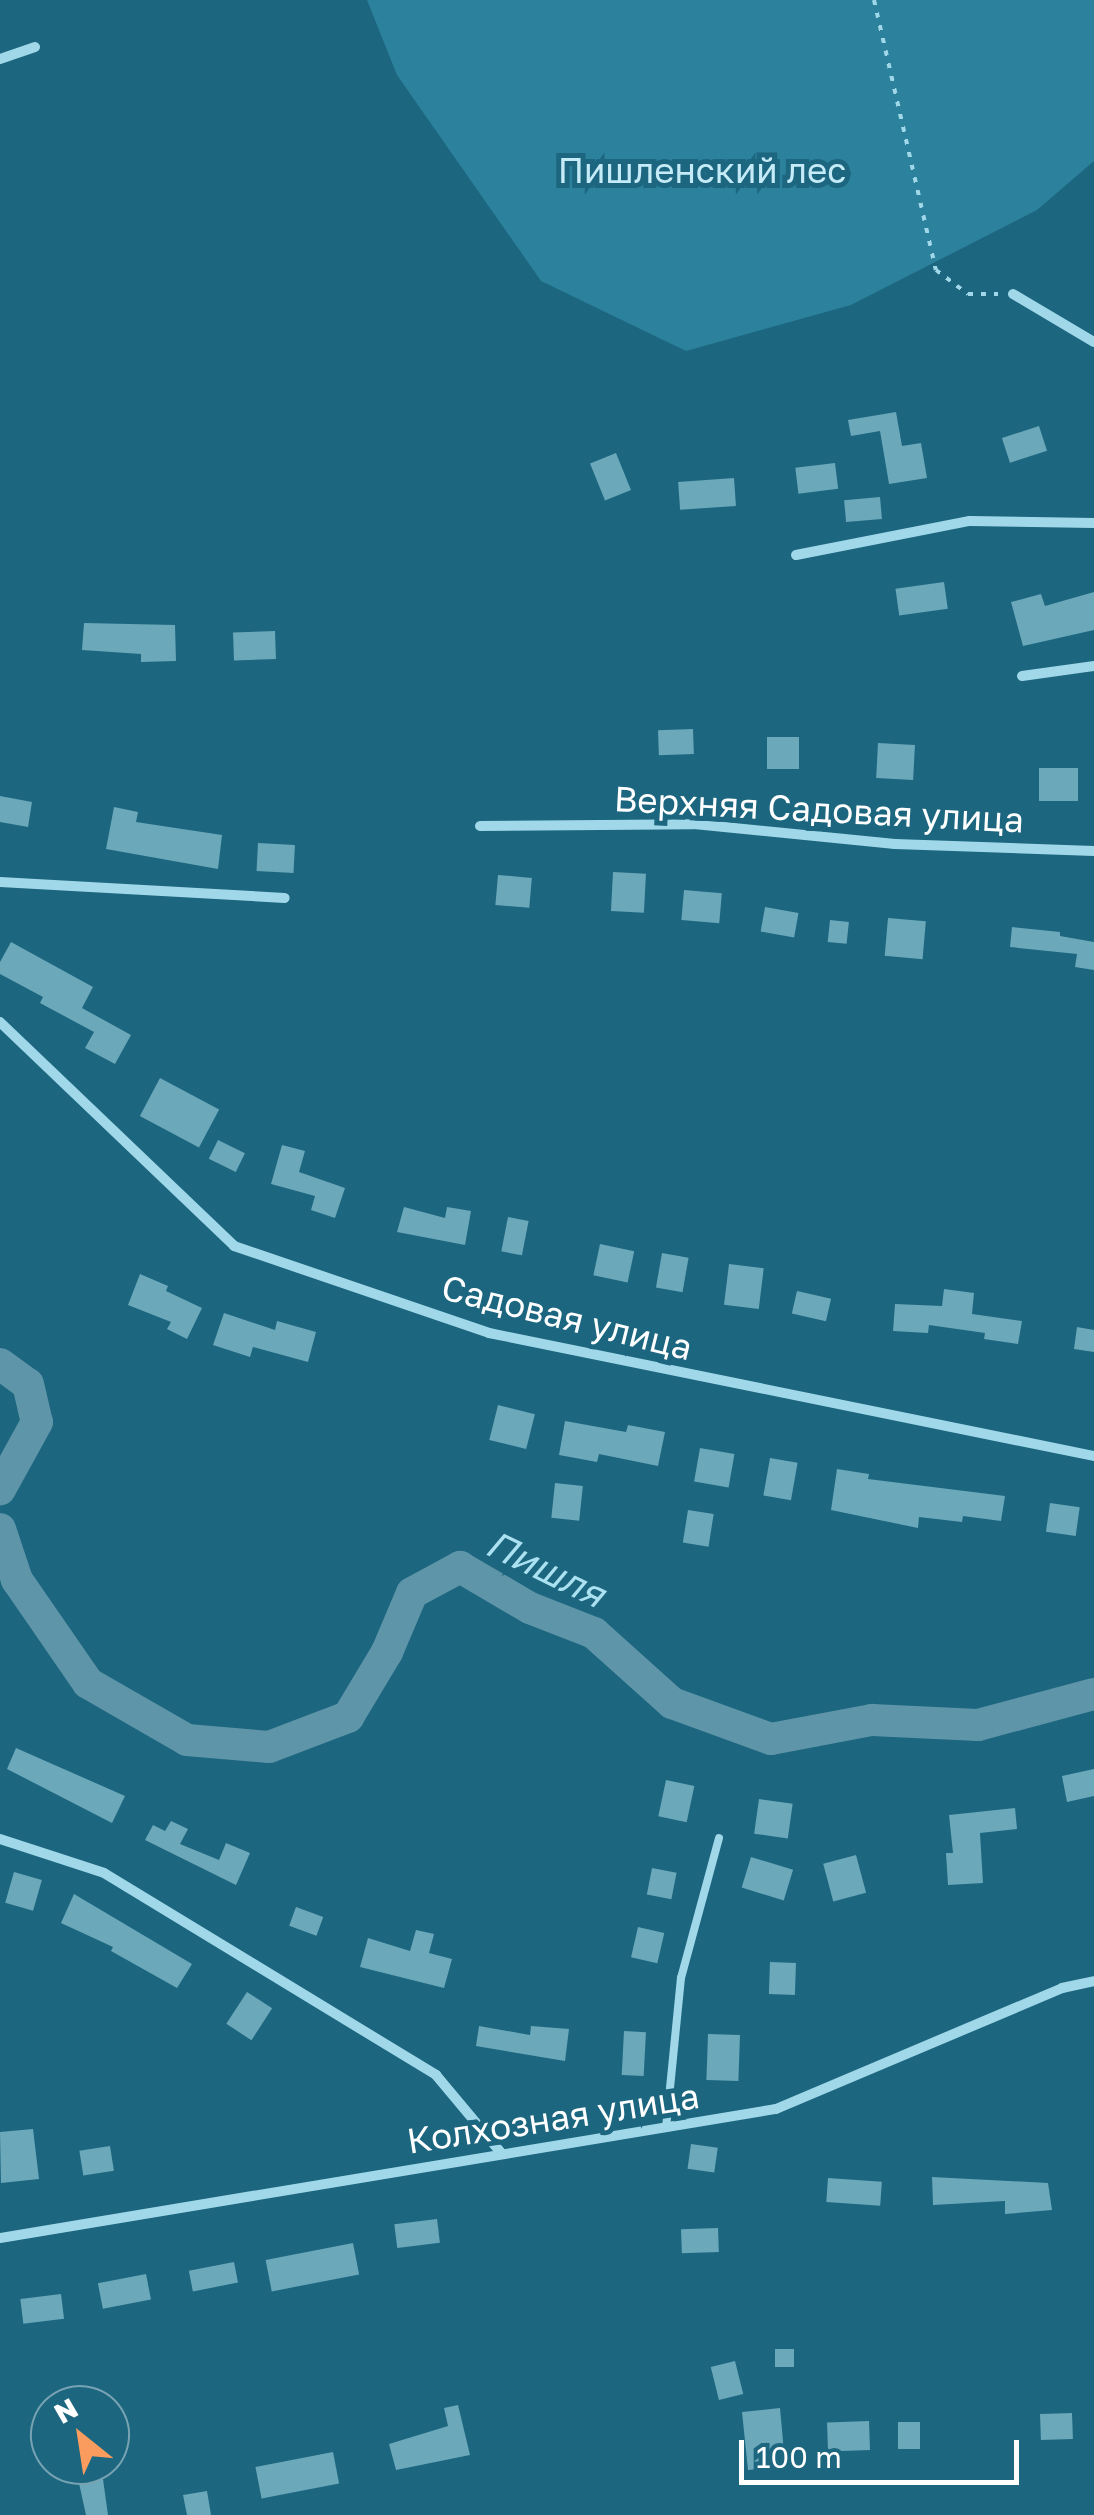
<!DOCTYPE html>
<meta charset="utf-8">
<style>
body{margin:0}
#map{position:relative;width:1094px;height:2515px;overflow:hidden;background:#1c667f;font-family:"Golos Text",sans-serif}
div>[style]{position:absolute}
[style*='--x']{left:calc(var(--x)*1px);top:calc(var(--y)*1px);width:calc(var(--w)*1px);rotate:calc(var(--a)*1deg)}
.green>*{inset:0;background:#2c819c}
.river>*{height:32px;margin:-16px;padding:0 16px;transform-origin:16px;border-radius:16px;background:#5f95a8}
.building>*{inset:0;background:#6ba8ba;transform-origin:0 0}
.path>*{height:4px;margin-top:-2px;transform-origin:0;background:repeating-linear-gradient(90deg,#a0d8e9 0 5px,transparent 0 13px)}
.lane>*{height:8px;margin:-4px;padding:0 4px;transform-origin:4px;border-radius:4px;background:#a0d8e9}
.street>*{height:10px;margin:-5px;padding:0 5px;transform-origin:5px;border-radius:5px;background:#a0d8e9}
span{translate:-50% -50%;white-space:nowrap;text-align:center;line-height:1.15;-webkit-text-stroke:10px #1c667f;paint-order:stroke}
.park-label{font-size:35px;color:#c4ebf7}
.street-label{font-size:35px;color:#fff}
.water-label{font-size:38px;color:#abe1f1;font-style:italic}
.north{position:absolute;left:30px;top:2385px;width:100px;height:100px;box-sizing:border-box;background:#1c667f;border:2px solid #77a3b2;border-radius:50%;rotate:330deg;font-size:28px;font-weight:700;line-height:40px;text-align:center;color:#fff}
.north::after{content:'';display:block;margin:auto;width:35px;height:45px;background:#f99c5d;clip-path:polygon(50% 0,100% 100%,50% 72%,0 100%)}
.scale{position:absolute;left:739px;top:2440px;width:280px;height:45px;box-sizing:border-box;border:5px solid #fff;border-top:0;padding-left:12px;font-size:30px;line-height:35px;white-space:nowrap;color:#fff;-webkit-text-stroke:8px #1c667f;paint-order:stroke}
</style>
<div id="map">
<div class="green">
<div style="clip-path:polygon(367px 0,1094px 0,1094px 161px,1037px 210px,851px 305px,686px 351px,541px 281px,397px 75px)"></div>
</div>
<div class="river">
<div style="--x:0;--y:1364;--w:34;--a:36"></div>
<div style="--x:28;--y:1384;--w:39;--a:77"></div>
<div style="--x:37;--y:1422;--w:77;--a:118.9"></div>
<div style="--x:0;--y:1529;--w:54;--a:71.6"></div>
<div style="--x:17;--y:1580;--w:125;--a:55.4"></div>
<div style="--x:88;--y:1683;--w:114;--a:29.9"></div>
<div style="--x:187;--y:1740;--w:82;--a:4.9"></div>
<div style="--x:269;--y:1747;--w:85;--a:-20.8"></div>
<div style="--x:348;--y:1717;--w:76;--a:-59"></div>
<div style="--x:387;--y:1652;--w:64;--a:-67"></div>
<div style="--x:412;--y:1593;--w:55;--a:-28.4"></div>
<div style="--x:460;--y:1567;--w:81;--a:30.4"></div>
<div style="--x:530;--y:1608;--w:69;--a:21.3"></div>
<div style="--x:594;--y:1633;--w:105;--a:41.9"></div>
<div style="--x:672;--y:1703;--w:105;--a:20"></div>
<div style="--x:771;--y:1739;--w:103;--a:-10.7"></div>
<div style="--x:872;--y:1720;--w:106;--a:2.7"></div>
<div style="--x:978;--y:1725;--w:120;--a:-15"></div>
</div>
<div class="building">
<div style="clip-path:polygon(896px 412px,902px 446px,921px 443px,927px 478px,889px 484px,880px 431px,851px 436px,848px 420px)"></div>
<div style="left:1039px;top:426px;width:26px;height:39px;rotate:72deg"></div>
<div style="left:616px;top:453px;width:40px;height:28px;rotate:68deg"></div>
<div style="left:835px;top:463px;width:26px;height:40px;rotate:83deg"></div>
<div style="left:734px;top:478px;width:28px;height:56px;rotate:86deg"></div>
<div style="left:880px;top:497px;width:22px;height:36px;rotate:85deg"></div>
<div style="left:944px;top:582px;width:27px;height:49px;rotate:82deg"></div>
<div style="clip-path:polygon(1094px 592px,1094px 630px,1023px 646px,1011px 602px,1041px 594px,1045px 606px)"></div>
<div style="clip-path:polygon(84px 623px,175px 625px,176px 661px,141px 662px,141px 654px,82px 650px)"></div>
<div style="left:275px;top:631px;width:28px;height:42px;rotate:88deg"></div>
<div style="left:693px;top:729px;width:25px;height:35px;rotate:88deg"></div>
<div style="left:767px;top:737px;width:32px;height:32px"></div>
<div style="left:878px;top:743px;width:37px;height:35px;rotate:3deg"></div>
<div style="left:1039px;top:768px;width:39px;height:33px"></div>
<div style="clip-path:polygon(0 796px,32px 802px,28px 827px,0 822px)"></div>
<div style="clip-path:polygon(114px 807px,138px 812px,136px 822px,222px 835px,218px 869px,106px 849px)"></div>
<div style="left:258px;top:843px;width:37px;height:28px;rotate:3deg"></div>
<div style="left:613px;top:872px;width:33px;height:39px;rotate:3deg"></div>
<div style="left:498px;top:875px;width:34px;height:30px;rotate:5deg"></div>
<div style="left:684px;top:890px;width:38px;height:30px;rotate:5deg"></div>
<div style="left:765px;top:907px;width:34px;height:25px;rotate:10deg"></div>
<div style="left:888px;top:918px;width:38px;height:38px;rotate:5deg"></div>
<div style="left:830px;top:920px;width:19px;height:22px;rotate:6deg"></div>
<div style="clip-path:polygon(1012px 927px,1060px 932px,1060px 936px,1094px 942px,1094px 970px,1075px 967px,1077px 954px,1010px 947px)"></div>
<div style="clip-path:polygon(11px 942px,93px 987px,82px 1008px,131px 1035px,115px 1064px,85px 1048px,94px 1032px,40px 1003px,43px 997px,0 974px,0 962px)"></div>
<div style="left:160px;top:1078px;width:67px;height:43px;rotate:28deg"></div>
<div style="left:218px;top:1140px;width:30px;height:21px;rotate:26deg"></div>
<div style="clip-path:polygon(282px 1145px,305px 1151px,299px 1172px,345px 1188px,335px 1218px,311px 1210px,315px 1196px,271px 1184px)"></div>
<div style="clip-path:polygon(404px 1207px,445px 1218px,447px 1207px,471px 1211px,465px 1245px,397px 1232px)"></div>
<div style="left:508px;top:1217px;width:21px;height:35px;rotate:11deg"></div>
<div style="left:600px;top:1244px;width:35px;height:32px;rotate:12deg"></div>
<div style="left:662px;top:1253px;width:27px;height:35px;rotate:10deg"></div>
<div style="left:729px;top:1264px;width:35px;height:41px;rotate:7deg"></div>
<div style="clip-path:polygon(140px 1274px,168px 1286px,166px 1291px,202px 1308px,187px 1339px,167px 1329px,171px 1322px,128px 1305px)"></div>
<div style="clip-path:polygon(944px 1289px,974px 1293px,972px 1314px,1022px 1321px,1018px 1344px,984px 1339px,985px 1333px,929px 1325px,928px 1333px,893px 1331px,895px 1304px,942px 1306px)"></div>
<div style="left:797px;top:1291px;width:35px;height:23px;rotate:13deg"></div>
<div style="clip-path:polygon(224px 1313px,275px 1330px,277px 1321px,316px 1332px,308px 1362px,253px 1347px,250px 1357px,213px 1345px)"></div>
<div style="clip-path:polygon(1077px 1327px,1094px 1330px,1094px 1352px,1074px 1349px)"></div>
<div style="left:498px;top:1405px;width:38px;height:36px;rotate:14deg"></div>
<div style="clip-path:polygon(565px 1421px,626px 1432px,628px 1425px,665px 1432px,658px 1466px,599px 1454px,597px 1462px,559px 1455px)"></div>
<div style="left:700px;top:1448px;width:35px;height:34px;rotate:10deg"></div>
<div style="left:770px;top:1458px;width:28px;height:38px;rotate:10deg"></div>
<div style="clip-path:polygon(837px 1469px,869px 1474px,868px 1479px,1005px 1496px,1001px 1521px,963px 1516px,962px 1522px,919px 1517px,918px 1528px,831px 1510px)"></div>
<div style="left:555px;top:1483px;width:28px;height:35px;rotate:6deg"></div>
<div style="left:1050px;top:1503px;width:30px;height:29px;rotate:8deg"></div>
<div style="left:688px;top:1510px;width:26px;height:33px;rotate:9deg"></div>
<div style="clip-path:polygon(16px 1748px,125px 1796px,112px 1823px,7px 1769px)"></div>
<div style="clip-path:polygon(1094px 1769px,1094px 1796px,1067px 1802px,1062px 1776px)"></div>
<div style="left:666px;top:1780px;width:29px;height:37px;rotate:12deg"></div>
<div style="left:759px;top:1799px;width:34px;height:35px;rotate:8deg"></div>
<div style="clip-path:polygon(1015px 1808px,1017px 1829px,980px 1833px,983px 1883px,948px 1885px,946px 1853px,953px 1853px,949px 1815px)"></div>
<div style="clip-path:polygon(171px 1821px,188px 1829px,180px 1844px,219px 1860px,226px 1843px,250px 1853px,236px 1885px,145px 1840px,153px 1825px,165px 1831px)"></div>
<div style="left:856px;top:1855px;width:39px;height:34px;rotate:75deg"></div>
<div style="left:751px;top:1857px;width:44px;height:32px;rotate:17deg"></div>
<div style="left:652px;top:1868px;width:25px;height:27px;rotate:11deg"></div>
<div style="left:14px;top:1872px;width:29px;height:32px;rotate:16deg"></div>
<div style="clip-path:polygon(74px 1894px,192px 1964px,177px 1988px,111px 1951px,113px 1947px,61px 1923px)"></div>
<div style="left:296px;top:1907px;width:29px;height:20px;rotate:20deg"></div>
<div style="left:638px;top:1927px;width:27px;height:31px;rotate:13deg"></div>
<div style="clip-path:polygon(416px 1930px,434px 1934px,429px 1953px,452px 1959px,444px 1988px,360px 1967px,368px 1938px,410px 1951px)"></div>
<div style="left:770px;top:1962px;width:26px;height:32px;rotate:2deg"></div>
<div style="left:247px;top:1992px;width:30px;height:38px;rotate:33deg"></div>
<div style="clip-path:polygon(479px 2026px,530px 2035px,531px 2026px,569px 2029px,565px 2061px,476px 2046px)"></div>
<div style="left:624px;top:2031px;width:22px;height:44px;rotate:3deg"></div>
<div style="left:708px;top:2034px;width:32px;height:46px;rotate:2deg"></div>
<div style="clip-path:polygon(33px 2129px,39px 2179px,1px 2183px,0 2132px)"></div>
<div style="left:691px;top:2144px;width:27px;height:25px;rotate:8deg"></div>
<div style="left:110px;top:2146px;width:25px;height:31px;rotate:81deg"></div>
<div style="clip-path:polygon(932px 2177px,1048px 2183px,1052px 2210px,1005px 2214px,1005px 2201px,933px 2205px)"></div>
<div style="left:828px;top:2178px;width:54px;height:24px;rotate:4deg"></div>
<div style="left:437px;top:2219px;width:24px;height:43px;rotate:83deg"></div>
<div style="left:718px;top:2228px;width:24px;height:37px;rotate:88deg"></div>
<div style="left:353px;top:2243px;width:32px;height:89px;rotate:79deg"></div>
<div style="left:234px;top:2262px;width:21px;height:46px;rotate:79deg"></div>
<div style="left:146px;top:2274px;width:26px;height:49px;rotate:79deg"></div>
<div style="left:61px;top:2294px;width:25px;height:41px;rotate:83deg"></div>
<div style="left:775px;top:2349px;width:19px;height:18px"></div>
<div style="left:735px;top:2361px;width:34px;height:25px;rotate:76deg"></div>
<div style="clip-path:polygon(458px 2405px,470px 2455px,396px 2470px,389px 2444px,448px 2426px,444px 2408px)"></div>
<div style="clip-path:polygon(780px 2408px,784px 2452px,769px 2453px,770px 2468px,748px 2470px,742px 2412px)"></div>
<div style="left:1072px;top:2413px;width:26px;height:32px;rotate:88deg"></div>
<div style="left:869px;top:2421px;width:29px;height:42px;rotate:88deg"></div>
<div style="left:898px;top:2422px;width:22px;height:27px"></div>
<div style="left:333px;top:2452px;width:32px;height:79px;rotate:79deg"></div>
<div style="clip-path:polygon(75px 2465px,101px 2465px,108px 2515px,86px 2515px)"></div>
<div style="clip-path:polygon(207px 2491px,211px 2515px,187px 2515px,183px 2495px)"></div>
</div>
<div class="path">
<div style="--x:874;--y:0;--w:277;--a:77.1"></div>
<div style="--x:936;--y:270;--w:40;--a:37"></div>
<div style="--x:968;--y:294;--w:30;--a:0"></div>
</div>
<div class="lane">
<div style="--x:666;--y:2128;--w:151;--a:-84.3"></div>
<div style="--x:681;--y:1978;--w:145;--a:-74.8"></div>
</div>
<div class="street">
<div style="--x:0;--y:59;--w:37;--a:-19"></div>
<div style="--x:1013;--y:294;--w:94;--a:30.7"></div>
<div style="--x:796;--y:555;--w:177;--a:-11.1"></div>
<div style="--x:970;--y:521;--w:124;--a:0.9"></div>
<div style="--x:1022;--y:676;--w:73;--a:-7.9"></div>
<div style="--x:480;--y:826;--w:214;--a:-0.5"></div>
<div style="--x:694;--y:824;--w:202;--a:5.7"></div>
<div style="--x:895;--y:844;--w:199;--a:2"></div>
<div style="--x:0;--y:882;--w:285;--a:3.2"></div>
<div style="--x:0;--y:1022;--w:324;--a:43.7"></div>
<div style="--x:234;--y:1246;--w:269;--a:18.8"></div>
<div style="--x:489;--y:1333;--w:617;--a:11.49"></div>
<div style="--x:0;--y:1839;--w:109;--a:18.1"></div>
<div style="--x:104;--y:1873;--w:389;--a:31.3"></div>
<div style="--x:436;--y:2075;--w:103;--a:50.1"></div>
<div style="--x:0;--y:2238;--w:787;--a:-9.44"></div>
<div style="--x:776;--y:2109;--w:311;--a:-22.9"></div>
<div style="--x:1062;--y:1988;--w:33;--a:-12"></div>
</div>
<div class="park-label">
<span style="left:702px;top:170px">Пишленский лес</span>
</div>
<div class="street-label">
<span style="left:819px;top:809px;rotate:3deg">Верхняя Садовая улица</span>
<span style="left:567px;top:1317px;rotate:14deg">Садовая улица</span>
<span style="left:553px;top:2118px;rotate:-9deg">Колхозная улица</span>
</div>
<div class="water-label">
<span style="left:546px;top:1568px;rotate:26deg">Пишля</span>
</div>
<div class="north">N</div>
<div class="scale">100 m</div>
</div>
